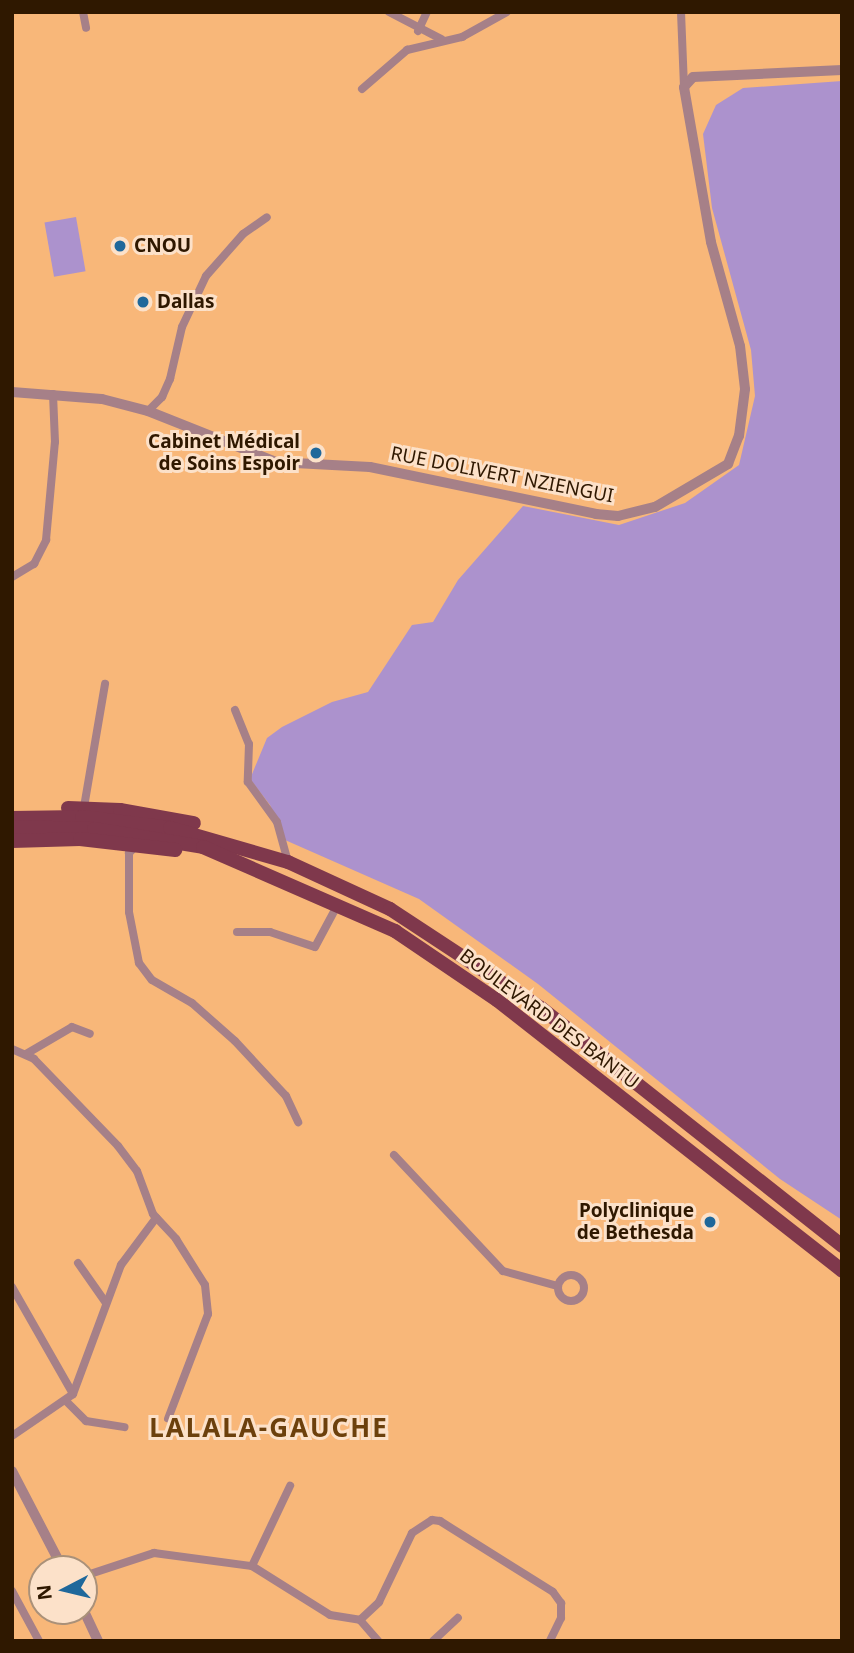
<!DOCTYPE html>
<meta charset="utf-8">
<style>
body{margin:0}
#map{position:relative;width:854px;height:1653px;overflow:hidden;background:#f8b779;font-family:"Noto Sans",sans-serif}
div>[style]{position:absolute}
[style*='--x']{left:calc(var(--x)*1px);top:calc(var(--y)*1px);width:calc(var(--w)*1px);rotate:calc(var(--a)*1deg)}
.green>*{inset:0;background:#ac92cd;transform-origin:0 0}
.minor>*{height:8px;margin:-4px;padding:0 4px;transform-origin:4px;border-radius:4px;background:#a68088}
.minor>.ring{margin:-4px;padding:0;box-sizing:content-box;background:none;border:8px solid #a68088;border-radius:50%}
.tertiary>*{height:10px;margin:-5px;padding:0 5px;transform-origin:5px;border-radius:5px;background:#a68088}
.trunk>*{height:14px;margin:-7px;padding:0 7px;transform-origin:7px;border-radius:7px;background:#7f384c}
.dots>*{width:19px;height:19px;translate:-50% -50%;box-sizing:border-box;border:4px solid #fce1c9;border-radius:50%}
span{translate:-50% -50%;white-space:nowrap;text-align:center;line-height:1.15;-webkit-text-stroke:6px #fce1c9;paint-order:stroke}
.poi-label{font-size:19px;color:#2f1800;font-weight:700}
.left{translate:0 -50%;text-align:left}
.right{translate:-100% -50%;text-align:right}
.street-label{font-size:19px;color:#2f1800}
.district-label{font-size:26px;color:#6c400c;font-weight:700;letter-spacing:2px}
.frame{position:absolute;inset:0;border:14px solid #2f1800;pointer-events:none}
.north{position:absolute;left:28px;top:1555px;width:70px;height:70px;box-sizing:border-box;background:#fce1c9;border:2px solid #aa9179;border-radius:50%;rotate:263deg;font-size:19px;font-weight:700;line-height:28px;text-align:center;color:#2f1800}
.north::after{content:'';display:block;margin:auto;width:24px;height:32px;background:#1f689b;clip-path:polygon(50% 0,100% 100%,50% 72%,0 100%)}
</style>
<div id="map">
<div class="green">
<div style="clip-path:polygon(842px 81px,842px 1220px,780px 1179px,538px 984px,419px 899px,285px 840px,270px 805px,250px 779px,267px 738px,282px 727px,332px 702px,368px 692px,412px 625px,433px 622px,458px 580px,523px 506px,619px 525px,685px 503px,739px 465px,755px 396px,751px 350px,712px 208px,703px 134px,716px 105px,743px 88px)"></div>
<div style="left:76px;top:217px;width:55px;height:32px;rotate:80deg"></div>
</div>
<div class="minor">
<div style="--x:83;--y:12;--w:16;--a:79"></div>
<div style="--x:389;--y:12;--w:59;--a:27.4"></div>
<div style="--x:681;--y:12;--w:75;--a:87.7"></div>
<div style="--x:418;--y:31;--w:21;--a:-65"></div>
<div style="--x:362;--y:89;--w:60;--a:-40.9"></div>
<div style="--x:407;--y:50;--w:57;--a:-13.3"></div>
<div style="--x:462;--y:37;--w:51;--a:-29.1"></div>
<div style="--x:148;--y:411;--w:20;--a:-45"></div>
<div style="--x:162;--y:397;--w:20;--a:-66"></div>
<div style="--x:170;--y:379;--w:53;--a:-77"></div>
<div style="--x:182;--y:327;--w:56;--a:-64.8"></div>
<div style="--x:206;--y:276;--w:56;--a:-48.6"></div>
<div style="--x:243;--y:234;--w:29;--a:-35"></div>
<div style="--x:12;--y:577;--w:26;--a:-31"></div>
<div style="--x:34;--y:564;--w:27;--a:-63"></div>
<div style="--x:46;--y:540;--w:98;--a:-84.8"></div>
<div style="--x:55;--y:442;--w:48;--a:-92.4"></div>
<div style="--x:235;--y:710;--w:37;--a:68"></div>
<div style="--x:249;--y:744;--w:38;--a:92"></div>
<div style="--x:248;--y:782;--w:49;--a:54.1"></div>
<div style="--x:277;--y:822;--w:41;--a:74.6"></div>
<div style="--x:84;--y:807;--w:125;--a:-80.3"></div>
<div style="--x:136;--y:846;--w:10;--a:135"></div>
<div style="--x:129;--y:853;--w:59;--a:90"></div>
<div style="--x:129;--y:912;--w:52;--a:78.9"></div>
<div style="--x:139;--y:963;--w:21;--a:53"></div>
<div style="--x:152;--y:980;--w:46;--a:29.9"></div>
<div style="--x:192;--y:1003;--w:57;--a:41.5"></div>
<div style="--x:235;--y:1041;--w:75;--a:47.2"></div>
<div style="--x:286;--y:1096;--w:29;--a:65"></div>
<div style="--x:237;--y:932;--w:33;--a:0"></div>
<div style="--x:270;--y:932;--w:47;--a:18.4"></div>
<div style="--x:315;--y:947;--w:49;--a:-61.9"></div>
<div style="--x:12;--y:1049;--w:24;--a:24"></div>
<div style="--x:34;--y:1059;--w:121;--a:46"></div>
<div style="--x:118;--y:1146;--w:31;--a:53"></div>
<div style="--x:137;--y:1171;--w:46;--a:69.6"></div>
<div style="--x:153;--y:1214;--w:34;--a:47"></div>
<div style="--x:176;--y:1239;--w:54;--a:57.8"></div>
<div style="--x:205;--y:1285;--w:29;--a:84"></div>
<div style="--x:208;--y:1314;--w:112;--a:110.9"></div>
<div style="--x:26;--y:1054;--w:53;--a:-30.4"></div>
<div style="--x:72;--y:1027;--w:19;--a:21"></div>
<div style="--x:394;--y:1155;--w:159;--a:46.8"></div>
<div style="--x:503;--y:1271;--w:57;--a:15.3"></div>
<div style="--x:78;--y:1263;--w:49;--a:55"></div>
<div class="ring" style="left:558px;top:1275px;width:18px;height:18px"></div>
<div style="--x:12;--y:1287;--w:123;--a:60.3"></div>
<div style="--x:67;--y:1402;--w:27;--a:45"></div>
<div style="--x:86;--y:1421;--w:39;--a:9"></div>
<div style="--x:12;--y:1436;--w:74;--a:-34.5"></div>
<div style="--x:73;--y:1394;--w:138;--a:-69.6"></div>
<div style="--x:121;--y:1265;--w:59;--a:-53.3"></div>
<div style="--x:252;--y:1566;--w:89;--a:-64.6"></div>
<div style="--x:84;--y:1576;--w:74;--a:-18.2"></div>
<div style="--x:154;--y:1553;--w:99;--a:7.6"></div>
<div style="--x:252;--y:1566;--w:92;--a:32.1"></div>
<div style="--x:330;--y:1615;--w:30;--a:9"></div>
<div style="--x:360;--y:1620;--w:26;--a:-43"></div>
<div style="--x:379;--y:1602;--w:76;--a:-64.4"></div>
<div style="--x:412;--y:1533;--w:24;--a:-33"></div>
<div style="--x:432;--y:1520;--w:8;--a:7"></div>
<div style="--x:440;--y:1521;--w:133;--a:32.1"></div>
<div style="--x:553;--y:1592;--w:14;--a:54"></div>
<div style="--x:561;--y:1603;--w:15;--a:90"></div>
<div style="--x:561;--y:1618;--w:25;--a:116"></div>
<div style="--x:12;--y:1591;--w:57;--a:61.6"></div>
<div style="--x:360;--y:1620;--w:28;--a:49"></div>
<div style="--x:433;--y:1641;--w:34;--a:-43"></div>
</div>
<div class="tertiary">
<div style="--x:12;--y:392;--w:90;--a:4.4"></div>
<div style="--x:102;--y:399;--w:48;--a:14.6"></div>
<div style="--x:148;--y:411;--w:138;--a:21.7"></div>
<div style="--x:276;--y:462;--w:94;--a:3"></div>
<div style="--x:370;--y:467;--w:231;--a:11.7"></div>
<div style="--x:596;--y:514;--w:22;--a:5"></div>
<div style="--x:618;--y:516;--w:38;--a:-14"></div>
<div style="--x:655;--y:507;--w:85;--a:-30.5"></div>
<div style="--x:728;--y:464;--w:30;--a:-69"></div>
<div style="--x:739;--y:436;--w:47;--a:-82.7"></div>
<div style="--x:745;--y:389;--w:43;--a:-96.6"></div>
<div style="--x:740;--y:346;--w:108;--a:-105.6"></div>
<div style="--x:711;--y:242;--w:157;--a:-99.9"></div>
<div style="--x:684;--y:87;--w:13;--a:-48"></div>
<div style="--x:693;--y:77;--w:149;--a:-2.7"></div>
<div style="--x:12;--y:1471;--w:110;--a:62.5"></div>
<div style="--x:84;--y:1611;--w:33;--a:65"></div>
</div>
<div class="trunk">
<div style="--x:68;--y:808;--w:52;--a:2.2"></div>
<div style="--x:120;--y:810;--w:75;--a:10"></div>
<div style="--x:12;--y:818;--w:70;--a:-0.8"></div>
<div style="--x:82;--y:817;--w:89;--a:7.1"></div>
<div style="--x:170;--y:828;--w:123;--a:16.1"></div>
<div style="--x:288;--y:862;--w:112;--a:24.7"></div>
<div style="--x:390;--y:909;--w:181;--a:33.3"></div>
<div style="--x:541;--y:1008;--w:384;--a:38.3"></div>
<div style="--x:12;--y:827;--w:82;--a:1.4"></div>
<div style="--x:94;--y:829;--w:110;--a:9.4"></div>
<div style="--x:203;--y:847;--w:210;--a:23.6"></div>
<div style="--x:395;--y:931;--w:123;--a:34.1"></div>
<div style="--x:497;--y:1000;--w:439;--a:38.1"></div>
<div style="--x:12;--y:841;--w:68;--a:-1.7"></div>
<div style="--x:80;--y:839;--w:96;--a:6.6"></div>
</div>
<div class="dots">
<div style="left:120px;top:246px;background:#1f689b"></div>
<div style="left:143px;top:302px;background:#1f689b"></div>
<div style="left:316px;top:453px;background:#1f689b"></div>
<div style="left:710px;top:1222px;background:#1f689b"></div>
</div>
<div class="poi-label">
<span class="left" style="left:134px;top:246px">CNOU</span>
<span class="left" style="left:157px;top:302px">Dallas</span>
<span class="right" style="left:300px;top:453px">Cabinet Médical<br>de Soins Espoir</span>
<span class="right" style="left:694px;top:1222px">Polyclinique<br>de Bethesda</span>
</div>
<div class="street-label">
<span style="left:502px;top:475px;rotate:11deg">RUE DOLIVERT NZIENGUI</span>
<span style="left:549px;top:1019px;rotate:37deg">BOULEVARD DES BANTU</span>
</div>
<div class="district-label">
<span style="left:269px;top:1428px">LALALA-GAUCHE</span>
</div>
<div class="frame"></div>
<div class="north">N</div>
</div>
